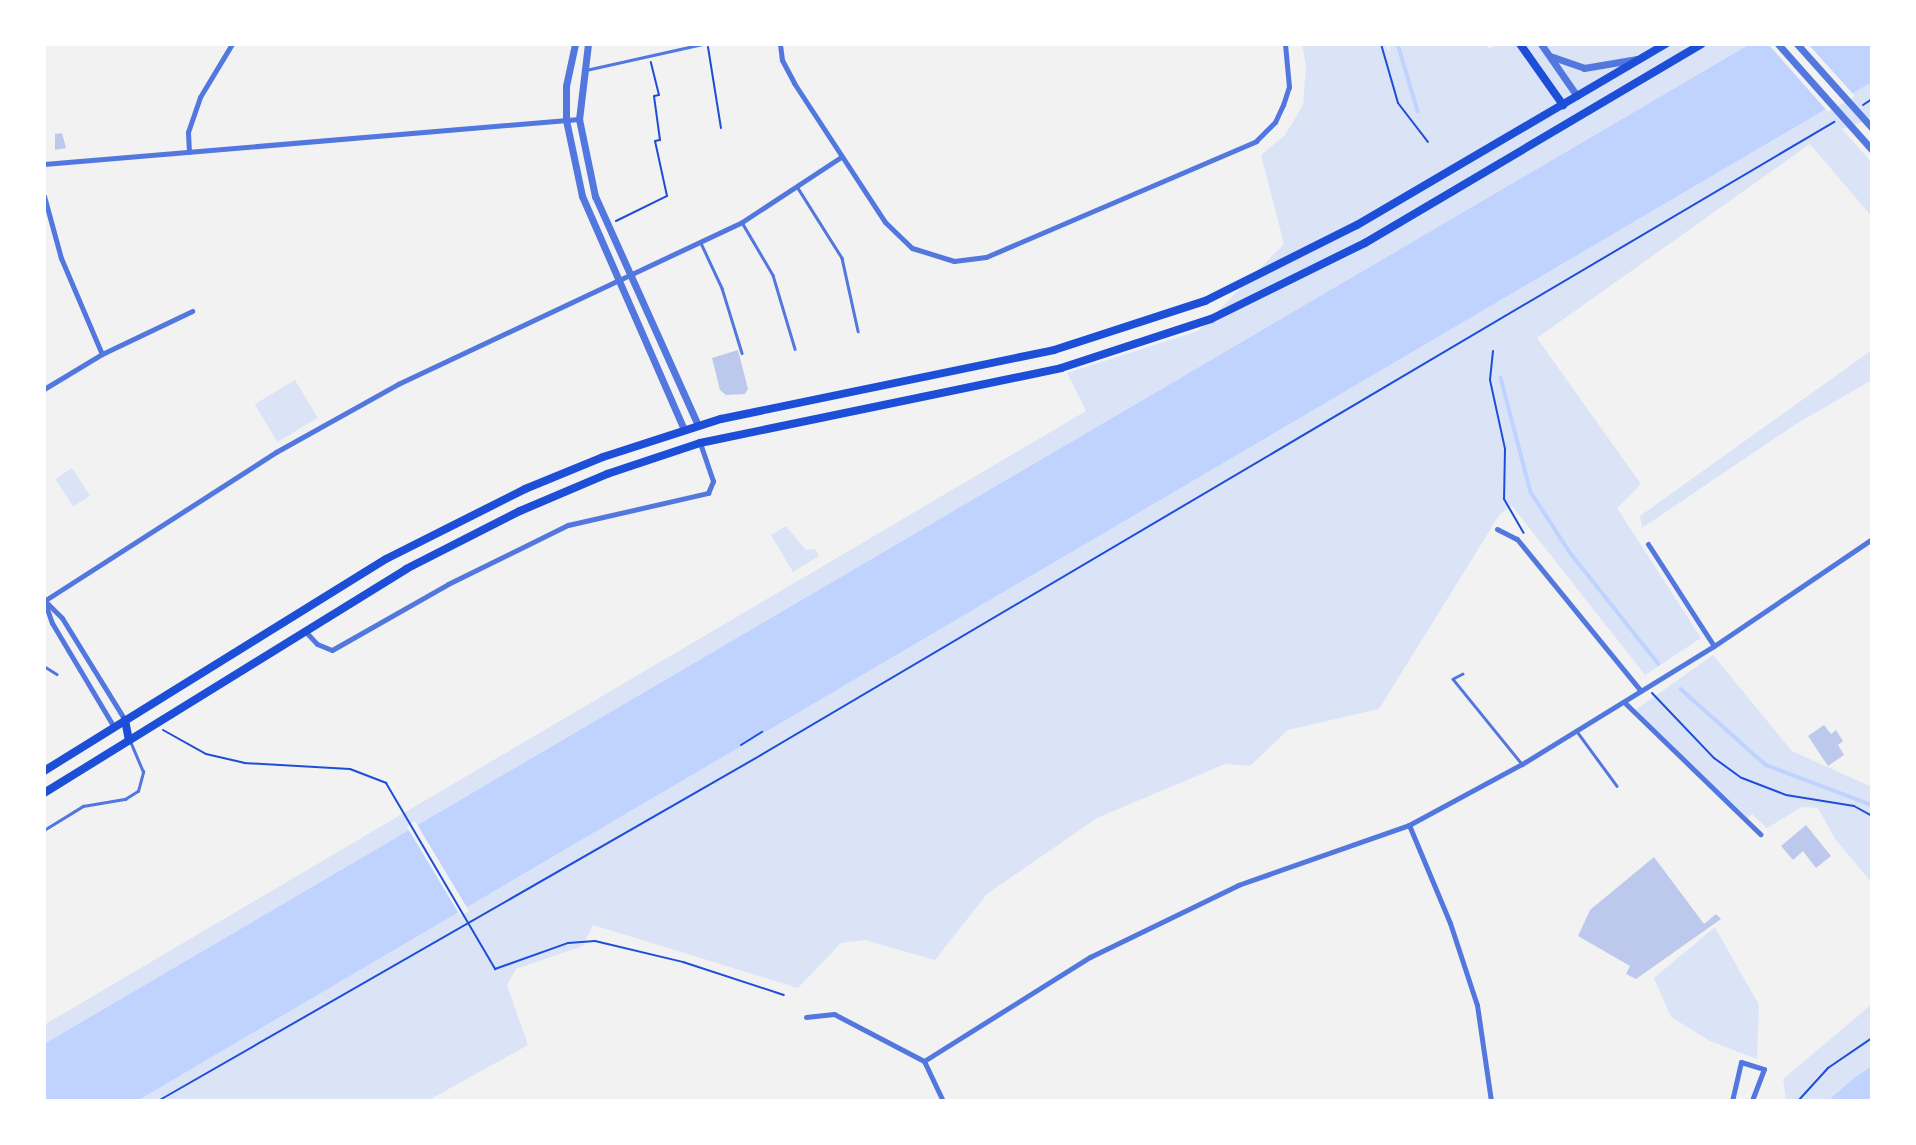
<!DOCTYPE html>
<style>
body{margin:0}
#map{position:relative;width:1916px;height:1145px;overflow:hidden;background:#f2f2f2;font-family:"Archivo Narrow",sans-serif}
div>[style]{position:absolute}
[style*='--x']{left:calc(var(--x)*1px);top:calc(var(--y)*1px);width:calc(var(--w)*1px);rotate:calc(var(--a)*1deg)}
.green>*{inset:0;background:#dbe4f7;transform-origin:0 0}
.water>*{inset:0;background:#bfd3fe}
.pier>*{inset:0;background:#f2f2f2;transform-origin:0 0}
.stream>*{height:3.5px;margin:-1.75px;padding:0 1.75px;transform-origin:1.75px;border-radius:1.75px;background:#bfd3fe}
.building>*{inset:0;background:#bdc9ec}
.path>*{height:2px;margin:-1px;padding:0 1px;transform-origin:1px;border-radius:1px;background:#1d4ed8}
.service>*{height:2.5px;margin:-1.25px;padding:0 1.25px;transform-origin:1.25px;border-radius:1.25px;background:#5277de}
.minor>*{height:5px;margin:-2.5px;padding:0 2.5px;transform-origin:2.5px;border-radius:2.5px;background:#5277de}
.tertiary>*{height:7px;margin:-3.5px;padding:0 3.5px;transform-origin:3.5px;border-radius:3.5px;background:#5277de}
.secondary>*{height:8px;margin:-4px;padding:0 4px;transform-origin:4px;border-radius:4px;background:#1d4ed8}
span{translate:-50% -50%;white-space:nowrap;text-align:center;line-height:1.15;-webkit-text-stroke:6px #fff;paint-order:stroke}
.frame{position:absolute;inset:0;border:46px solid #fff;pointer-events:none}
</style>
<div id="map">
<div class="green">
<div style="clip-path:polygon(1302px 44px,1385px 44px,1390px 53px,1389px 44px,1485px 44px,1489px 49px,1497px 44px,1750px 44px,44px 1044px,44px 1025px,1086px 411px,1067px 373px,1198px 331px,1284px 244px,1261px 155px,1285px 135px,1303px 105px,1306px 66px)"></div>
<div style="clip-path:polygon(1872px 82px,1872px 119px,1842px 129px,1872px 163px,1872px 217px,1810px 144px,1537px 338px,1641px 484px,1617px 508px,1701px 638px,1645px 675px,1512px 506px,1500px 514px,1379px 709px,1288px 730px,1250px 766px,1225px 764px,1097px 818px,987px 894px,935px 960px,865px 940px,841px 943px,798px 988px,593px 925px,583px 946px,516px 969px,507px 985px,528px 1045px,427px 1101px,137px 1101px)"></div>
<div style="clip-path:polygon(1872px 350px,1872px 380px,1796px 424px,1642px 528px,1640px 516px)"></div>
<div style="left:295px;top:380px;width:44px;height:47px;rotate:59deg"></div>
<div style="left:72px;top:468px;width:33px;height:20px;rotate:57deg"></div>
<div style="clip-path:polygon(786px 526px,806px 550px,815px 549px,819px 556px,793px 572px,771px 535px)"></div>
<div style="clip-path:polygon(1713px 655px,1792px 751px,1872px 787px,1872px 883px,1835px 839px,1818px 808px,1802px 807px,1767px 828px,1752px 814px,1748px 818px,1634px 711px)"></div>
<div style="clip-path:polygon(1715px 927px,1759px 1005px,1757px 1059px,1710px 1041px,1671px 1017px,1654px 978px)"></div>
<div style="clip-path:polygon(1872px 1004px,1872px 1101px,1786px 1101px,1783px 1079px)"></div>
</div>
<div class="water">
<div style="clip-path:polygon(1750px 44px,1872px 44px,1872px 82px,137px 1101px,44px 1101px,44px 1044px)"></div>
<div style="clip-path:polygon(1872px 1066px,1872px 1101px,1828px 1101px,1854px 1078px)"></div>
</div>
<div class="pier">
<div style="clip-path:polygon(1768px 44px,1808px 44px,1855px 96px,1828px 112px)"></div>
<div style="left:415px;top:821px;width:105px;height:10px;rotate:59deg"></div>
</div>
<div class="stream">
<div style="--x:1398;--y:44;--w:70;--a:73.4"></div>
<div style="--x:1501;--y:378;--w:118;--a:75.3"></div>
<div style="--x:1531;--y:492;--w:70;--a:57.2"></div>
<div style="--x:1569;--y:551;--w:144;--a:51.5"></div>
<div style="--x:1681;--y:689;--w:114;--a:41.8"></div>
<div style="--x:1766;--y:765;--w:113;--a:20.7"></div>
</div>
<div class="building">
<div style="clip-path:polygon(62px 133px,66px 148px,55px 150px,55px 134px)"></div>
<div style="clip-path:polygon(738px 350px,748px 389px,745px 394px,726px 395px,720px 390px,712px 358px)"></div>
<div style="clip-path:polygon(1824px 725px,1831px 734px,1836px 730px,1843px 741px,1838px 745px,1844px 755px,1828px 766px,1808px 736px)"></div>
<div style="clip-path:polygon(1806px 825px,1831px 856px,1816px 868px,1803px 851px,1793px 860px,1781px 846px)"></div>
<div style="clip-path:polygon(1654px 857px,1704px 924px,1716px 914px,1721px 919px,1636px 979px,1626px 974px,1630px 966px,1578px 936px,1590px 910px)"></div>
</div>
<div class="path">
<div style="--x:1381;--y:44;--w:61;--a:73.9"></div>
<div style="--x:1398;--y:103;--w:49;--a:52.4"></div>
<div style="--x:708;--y:47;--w:82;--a:80.9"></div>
<div style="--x:1863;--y:105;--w:11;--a:-34"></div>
<div style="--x:616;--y:221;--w:57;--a:-26.1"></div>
<div style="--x:667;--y:196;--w:56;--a:-102.3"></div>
<div style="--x:655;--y:141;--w:5;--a:-11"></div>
<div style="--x:660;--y:140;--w:44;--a:-97.8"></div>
<div style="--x:654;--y:96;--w:5;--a:-11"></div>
<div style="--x:659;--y:95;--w:34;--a:-104"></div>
<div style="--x:1493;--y:351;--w:29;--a:96"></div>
<div style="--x:1490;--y:380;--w:71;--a:77.7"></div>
<div style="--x:1505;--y:449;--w:50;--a:91.1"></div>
<div style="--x:1504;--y:499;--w:39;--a:60"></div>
<div style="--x:1652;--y:693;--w:90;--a:46.4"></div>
<div style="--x:1714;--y:758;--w:34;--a:36"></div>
<div style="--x:1742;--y:778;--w:47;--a:21.1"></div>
<div style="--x:1786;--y:795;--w:69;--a:9.2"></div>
<div style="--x:1854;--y:806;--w:21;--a:29"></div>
<div style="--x:163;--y:730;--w:49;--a:29.2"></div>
<div style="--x:206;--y:754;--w:39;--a:13"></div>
<div style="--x:244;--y:763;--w:106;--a:3.2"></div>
<div style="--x:350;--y:769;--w:39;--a:21"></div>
<div style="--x:386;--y:783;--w:216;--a:59.6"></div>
<div style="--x:495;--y:969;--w:77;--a:-19.6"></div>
<div style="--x:568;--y:943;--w:27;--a:-4"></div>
<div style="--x:595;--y:941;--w:90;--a:13.4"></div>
<div style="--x:683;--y:962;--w:106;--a:18.1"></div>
<div style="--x:741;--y:745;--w:25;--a:-32"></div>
<div style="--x:158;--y:1101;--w:689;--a:-29.84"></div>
<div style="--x:756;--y:758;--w:1252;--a:-30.54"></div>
<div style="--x:1798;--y:1101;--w:45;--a:-47.7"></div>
<div style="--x:1828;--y:1068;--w:53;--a:-34.3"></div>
</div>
<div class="service">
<div style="--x:586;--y:70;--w:119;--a:-12.6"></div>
<div style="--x:798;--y:188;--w:83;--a:57.8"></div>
<div style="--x:842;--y:258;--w:75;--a:77.6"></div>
<div style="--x:743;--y:224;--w:59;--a:59.5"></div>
<div style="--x:773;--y:275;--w:77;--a:73.4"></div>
<div style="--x:701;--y:243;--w:50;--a:65"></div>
<div style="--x:722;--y:288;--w:68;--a:72.9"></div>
<div style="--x:44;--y:666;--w:15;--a:32"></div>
<div style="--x:1463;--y:674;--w:11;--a:153"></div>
<div style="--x:1453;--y:679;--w:109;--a:50.9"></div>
<div style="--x:1576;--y:730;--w:69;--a:53.8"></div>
<div style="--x:44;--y:830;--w:46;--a:-31.6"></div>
<div style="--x:83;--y:806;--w:43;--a:-9.5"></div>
<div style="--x:125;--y:799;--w:15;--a:-32"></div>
<div style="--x:138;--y:791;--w:20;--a:-75"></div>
<div style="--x:143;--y:772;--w:33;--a:-113"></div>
</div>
<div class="minor">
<div style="--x:780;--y:44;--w:16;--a:83"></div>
<div style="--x:782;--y:60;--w:26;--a:62"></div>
<div style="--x:794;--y:83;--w:166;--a:56.8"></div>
<div style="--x:885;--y:222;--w:37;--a:44"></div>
<div style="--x:912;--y:248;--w:44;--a:17.2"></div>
<div style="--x:954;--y:261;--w:32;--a:-7"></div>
<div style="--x:986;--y:257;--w:294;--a:-23.2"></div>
<div style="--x:1256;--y:141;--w:27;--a:-45"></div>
<div style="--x:1275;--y:122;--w:19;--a:-65"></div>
<div style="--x:1283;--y:105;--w:19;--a:-72"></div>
<div style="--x:1289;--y:87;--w:43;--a:-95.3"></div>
<div style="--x:189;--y:152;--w:20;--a:-93"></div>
<div style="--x:188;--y:132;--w:37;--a:-71"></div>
<div style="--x:200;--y:97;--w:62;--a:-58.9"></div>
<div style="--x:44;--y:164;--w:537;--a:-4.81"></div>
<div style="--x:44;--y:196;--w:64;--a:74.7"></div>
<div style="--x:61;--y:258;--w:104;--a:66.9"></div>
<div style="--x:44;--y:389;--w:68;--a:-31.1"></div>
<div style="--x:102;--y:354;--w:100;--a:-25.5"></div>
<div style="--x:1497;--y:529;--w:22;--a:27"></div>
<div style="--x:1517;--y:539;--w:196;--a:50.8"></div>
<div style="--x:1648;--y:544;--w:121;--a:57.1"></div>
<div style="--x:44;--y:600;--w:24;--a:71"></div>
<div style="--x:52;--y:623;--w:121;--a:59.2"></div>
<div style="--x:44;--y:601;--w:276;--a:-32.7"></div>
<div style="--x:276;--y:452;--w:140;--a:-29.1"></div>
<div style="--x:398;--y:384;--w:380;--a:-25.2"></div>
<div style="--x:742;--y:222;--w:118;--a:-33.3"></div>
<div style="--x:47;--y:603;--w:21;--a:45"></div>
<div style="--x:62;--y:618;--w:120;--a:58.3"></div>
<div style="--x:304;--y:630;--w:19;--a:47"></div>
<div style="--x:317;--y:644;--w:16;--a:22"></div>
<div style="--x:332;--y:650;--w:133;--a:-29.6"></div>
<div style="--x:448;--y:584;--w:134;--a:-26.2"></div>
<div style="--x:568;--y:525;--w:144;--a:-12.9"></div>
<div style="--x:708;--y:493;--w:13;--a:-67"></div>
<div style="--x:713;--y:481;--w:40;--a:-108.9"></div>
<div style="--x:1624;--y:702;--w:190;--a:44.1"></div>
<div style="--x:1409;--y:825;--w:106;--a:67.3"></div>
<div style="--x:1450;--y:923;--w:86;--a:71.8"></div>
<div style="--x:1477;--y:1005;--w:97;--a:81.7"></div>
<div style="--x:806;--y:1017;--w:28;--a:-6"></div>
<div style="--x:834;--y:1014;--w:102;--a:27.6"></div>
<div style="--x:924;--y:1061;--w:44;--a:64.6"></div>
<div style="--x:924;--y:1061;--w:196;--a:-32.1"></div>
<div style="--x:1090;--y:957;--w:165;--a:-25.9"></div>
<div style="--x:1238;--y:885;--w:181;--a:-19.3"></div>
<div style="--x:1409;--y:825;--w:128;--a:-28.4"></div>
<div style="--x:1522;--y:764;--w:225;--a:-31.6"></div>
<div style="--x:1714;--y:646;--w:191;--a:-34.1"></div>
<div style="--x:1732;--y:1101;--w:40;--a:-77"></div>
<div style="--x:1741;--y:1062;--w:24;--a:17"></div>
<div style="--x:1764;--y:1069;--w:34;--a:111"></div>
</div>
<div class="tertiary">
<div style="--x:575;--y:44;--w:43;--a:102.1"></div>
<div style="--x:566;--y:86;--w:34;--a:90"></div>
<div style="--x:566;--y:120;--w:78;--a:78.1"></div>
<div style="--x:582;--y:196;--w:255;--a:66.4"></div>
<div style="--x:588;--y:44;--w:76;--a:96.8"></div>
<div style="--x:579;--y:119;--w:79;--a:78.3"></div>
<div style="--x:595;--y:196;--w:251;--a:65.8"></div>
<div style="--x:1541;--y:44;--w:63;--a:55.3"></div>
<div style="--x:1778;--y:44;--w:142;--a:48.4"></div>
<div style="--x:1797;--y:44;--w:113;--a:48.2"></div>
<div style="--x:1550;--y:56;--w:36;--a:19"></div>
<div style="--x:1584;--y:68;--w:54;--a:-9.6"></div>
</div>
<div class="secondary">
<div style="--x:1520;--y:44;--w:75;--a:54.8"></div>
<div style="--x:125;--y:720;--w:20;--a:79"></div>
<div style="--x:44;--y:771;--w:402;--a:-31.8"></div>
<div style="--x:386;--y:559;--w:156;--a:-26.7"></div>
<div style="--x:525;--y:489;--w:84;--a:-22.3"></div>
<div style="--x:603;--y:457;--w:124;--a:-17.9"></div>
<div style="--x:721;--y:419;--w:340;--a:-11.7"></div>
<div style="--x:1054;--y:350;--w:159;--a:-18"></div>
<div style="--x:1205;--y:301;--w:170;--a:-26.6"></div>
<div style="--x:1357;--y:225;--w:358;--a:-30.4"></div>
<div style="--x:44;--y:793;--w:426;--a:-31.7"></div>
<div style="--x:406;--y:569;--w:128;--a:-27"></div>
<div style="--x:520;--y:511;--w:95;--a:-23"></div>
<div style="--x:607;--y:474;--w:98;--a:-18.4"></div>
<div style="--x:700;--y:443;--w:369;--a:-11.7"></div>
<div style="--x:1061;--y:368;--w:158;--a:-18.1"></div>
<div style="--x:1211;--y:319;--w:172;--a:-26.3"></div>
<div style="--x:1365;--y:243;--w:391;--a:-30.6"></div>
</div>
<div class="frame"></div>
</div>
